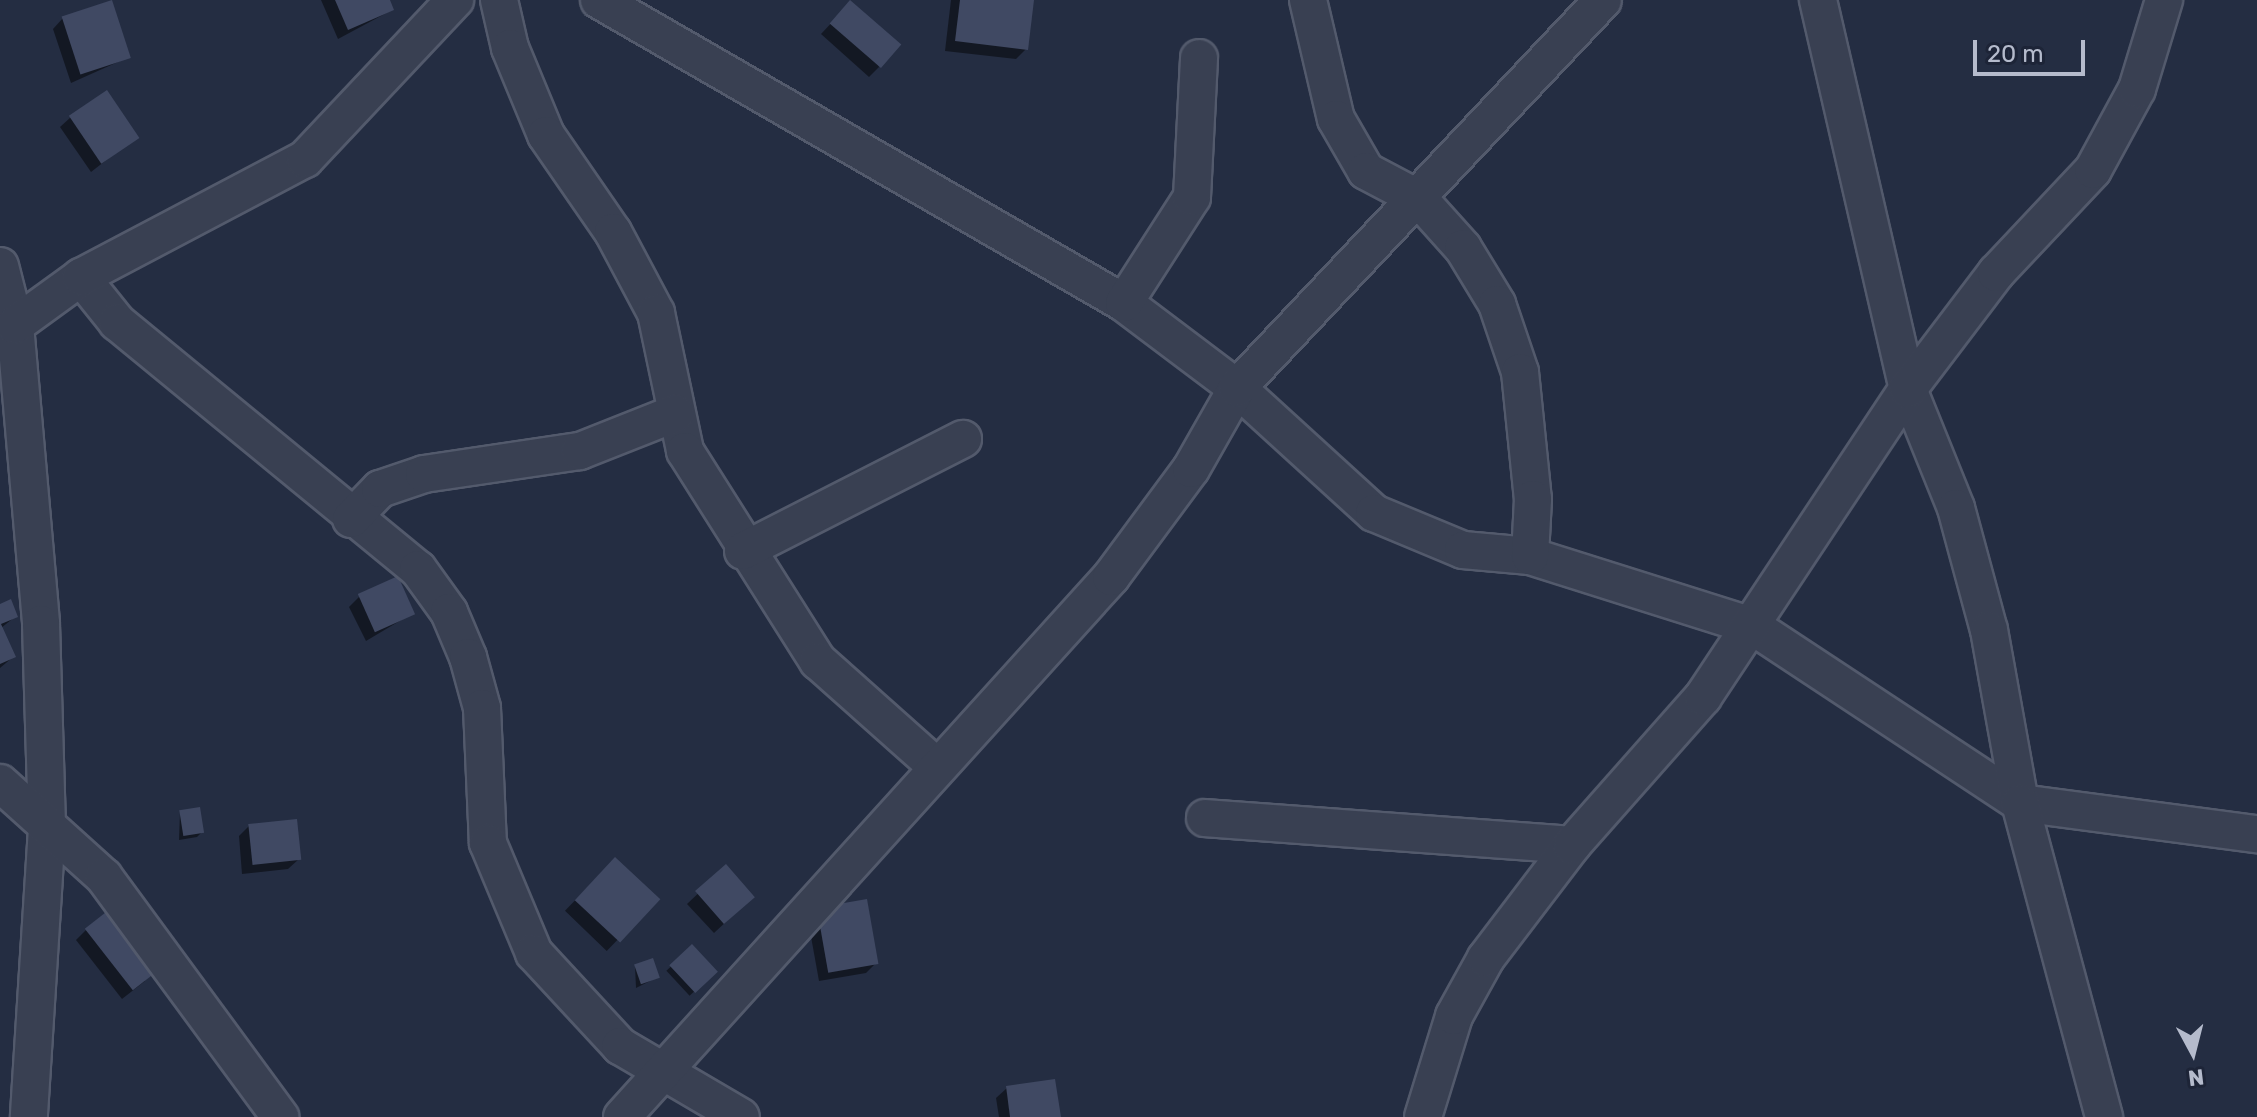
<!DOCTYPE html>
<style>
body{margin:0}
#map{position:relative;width:2257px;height:1117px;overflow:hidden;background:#242d42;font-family:Rubik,sans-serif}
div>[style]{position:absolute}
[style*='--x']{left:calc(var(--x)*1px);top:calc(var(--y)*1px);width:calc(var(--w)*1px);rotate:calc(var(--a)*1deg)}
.shadow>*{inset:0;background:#0007;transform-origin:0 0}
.building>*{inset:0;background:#404963;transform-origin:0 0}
.roads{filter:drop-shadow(2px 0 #535a6c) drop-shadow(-2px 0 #535a6c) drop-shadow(0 2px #535a6c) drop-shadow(0 -2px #535a6c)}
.minor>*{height:36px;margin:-18px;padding:0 18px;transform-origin:18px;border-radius:18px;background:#394052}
span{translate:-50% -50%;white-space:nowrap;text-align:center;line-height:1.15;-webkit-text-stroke:7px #1d2437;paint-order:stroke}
.north{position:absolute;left:2153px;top:1013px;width:80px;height:80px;-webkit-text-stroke:6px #1d2437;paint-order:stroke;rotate:173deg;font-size:22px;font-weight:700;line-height:32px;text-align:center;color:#b5bbcc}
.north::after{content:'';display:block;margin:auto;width:28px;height:36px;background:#b5bbcc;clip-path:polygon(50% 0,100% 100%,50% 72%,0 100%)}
.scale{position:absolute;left:1973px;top:40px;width:112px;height:36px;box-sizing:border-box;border:4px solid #b5bbcc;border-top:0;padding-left:10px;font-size:24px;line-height:28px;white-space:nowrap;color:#b5bbcc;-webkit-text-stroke:6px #1d2437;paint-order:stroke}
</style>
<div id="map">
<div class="shadow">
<div style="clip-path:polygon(321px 0,388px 0,392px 10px,338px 39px)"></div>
<div style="clip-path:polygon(951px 0,1032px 0,1026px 49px,1016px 59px,945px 51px)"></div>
<div style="clip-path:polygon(850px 3px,879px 67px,869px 77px,821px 34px)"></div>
<div style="clip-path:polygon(63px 18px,129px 57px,71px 83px,53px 29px)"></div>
<div style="clip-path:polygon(71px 117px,136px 137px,91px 172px,60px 127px)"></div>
<div style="clip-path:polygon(360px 596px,413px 613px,366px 641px,349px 607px)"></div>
<div style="clip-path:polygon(0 606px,16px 616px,1px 628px,13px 657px,0 668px)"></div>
<div style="clip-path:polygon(180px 812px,202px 832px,197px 837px,179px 840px)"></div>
<div style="clip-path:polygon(249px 826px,299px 859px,288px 869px,242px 874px,239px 836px)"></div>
<div style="left:615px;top:859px;width:58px;height:72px;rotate:44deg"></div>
<div style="clip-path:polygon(726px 867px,742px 907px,714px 933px,687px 904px)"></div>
<div style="clip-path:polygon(818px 910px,876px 963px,866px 973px,819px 981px,808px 920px)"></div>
<div style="clip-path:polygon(86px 930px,145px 981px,122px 999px,76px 940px)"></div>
<div style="left:692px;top:947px;width:34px;height:35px;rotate:47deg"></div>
<div style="clip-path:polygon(635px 966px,658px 977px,636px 988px)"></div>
<div style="clip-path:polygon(1007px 1088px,1059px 1117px,999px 1117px,996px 1098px)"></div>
</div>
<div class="building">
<div style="left:112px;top:0;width:61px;height:53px;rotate:72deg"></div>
<div style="clip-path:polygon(335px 0,390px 0,394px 10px,348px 30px)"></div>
<div style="left:850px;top:0;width:68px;height:31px;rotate:41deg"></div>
<div style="clip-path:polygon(960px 0,1034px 0,1028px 50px,955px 41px)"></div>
<div style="left:107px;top:90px;width:58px;height:46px;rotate:56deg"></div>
<div style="left:398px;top:576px;width:42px;height:44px;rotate:66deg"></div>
<div style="clip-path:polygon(11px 599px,18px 617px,1px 624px,16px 657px,0 664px,0 604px)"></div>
<div style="left:200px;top:807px;width:26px;height:21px;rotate:81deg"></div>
<div style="left:297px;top:819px;width:41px;height:49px;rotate:84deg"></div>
<div style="left:615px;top:857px;width:62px;height:59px;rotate:43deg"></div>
<div style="left:726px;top:864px;width:44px;height:41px;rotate:49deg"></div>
<div style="left:867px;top:899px;width:66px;height:51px;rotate:80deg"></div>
<div style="left:110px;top:909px;width:78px;height:32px;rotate:52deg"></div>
<div style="left:692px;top:944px;width:38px;height:31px;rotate:47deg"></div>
<div style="left:653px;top:958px;width:21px;height:20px;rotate:71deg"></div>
<div style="clip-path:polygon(1055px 1079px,1061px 1117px,1010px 1117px,1006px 1086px)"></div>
</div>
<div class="roads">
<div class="minor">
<div style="--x:499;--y:0;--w:49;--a:77.1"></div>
<div style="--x:510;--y:48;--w:94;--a:67.5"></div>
<div style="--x:546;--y:135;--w:118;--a:55.4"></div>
<div style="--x:613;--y:232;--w:92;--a:62"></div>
<div style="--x:656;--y:313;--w:141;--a:78.1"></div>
<div style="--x:685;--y:451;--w:249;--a:57.7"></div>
<div style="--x:818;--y:661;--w:158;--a:41.7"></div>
<div style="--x:599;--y:0;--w:606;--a:29.99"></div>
<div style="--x:1124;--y:303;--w:141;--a:37"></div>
<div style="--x:1237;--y:388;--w:185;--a:42.4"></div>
<div style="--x:1374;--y:513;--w:96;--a:22.6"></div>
<div style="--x:1463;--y:550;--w:67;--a:5.1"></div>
<div style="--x:1530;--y:556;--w:233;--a:17.5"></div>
<div style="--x:1752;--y:626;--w:321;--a:33.4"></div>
<div style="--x:2020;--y:803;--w:239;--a:7.5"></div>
<div style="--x:1308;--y:0;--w:122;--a:76.8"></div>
<div style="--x:1336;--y:119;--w:60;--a:60"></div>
<div style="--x:1366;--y:171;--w:60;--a:27.8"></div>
<div style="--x:1419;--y:199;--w:66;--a:48.1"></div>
<div style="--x:1463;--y:248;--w:66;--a:58.7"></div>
<div style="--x:1497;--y:304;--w:72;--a:71.3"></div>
<div style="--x:1520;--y:372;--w:128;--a:84.2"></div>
<div style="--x:1533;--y:499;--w:57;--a:93"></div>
<div style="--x:1818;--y:0;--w:399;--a:77"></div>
<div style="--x:1908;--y:389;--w:128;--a:68"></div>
<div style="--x:1956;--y:508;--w:126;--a:74.9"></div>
<div style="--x:1989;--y:630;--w:176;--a:79.8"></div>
<div style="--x:2020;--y:803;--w:325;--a:75"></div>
<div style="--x:0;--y:266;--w:61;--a:75.7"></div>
<div style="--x:15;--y:325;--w:300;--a:85"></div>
<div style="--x:41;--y:624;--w:204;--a:88.3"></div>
<div style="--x:47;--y:828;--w:290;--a:93.6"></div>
<div style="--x:81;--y:277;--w:58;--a:51.3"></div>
<div style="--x:117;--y:322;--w:389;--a:39.4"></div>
<div style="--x:418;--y:569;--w:53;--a:54.2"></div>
<div style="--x:449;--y:612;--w:49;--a:67.1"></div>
<div style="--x:468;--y:657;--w:53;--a:74.6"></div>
<div style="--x:482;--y:708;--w:135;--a:87.5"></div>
<div style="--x:488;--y:843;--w:119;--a:67.3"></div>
<div style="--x:534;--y:953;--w:127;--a:47.2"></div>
<div style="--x:620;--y:1046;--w:140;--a:30.4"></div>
<div style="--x:1124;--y:303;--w:126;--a:-57.3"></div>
<div style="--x:1192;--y:197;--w:139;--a:-87.1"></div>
<div style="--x:15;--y:325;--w:82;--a:-36"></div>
<div style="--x:81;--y:277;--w:253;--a:-27.8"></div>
<div style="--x:305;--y:159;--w:219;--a:-46.7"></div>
<div style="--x:351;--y:519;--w:42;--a:-46"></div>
<div style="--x:380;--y:489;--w:46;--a:-18.8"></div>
<div style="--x:424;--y:474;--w:158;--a:-8.4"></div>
<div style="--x:580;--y:451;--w:103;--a:-21.6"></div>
<div style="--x:743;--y:551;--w:247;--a:-27"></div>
<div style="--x:0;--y:783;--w:140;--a:42.1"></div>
<div style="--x:104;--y:877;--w:298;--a:53.7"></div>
<div style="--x:1205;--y:818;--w:368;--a:4.2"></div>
<div style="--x:622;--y:1117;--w:729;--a:-47.84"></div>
<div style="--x:1111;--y:577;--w:134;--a:-53.5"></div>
<div style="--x:1191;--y:469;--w:93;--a:-60.4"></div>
<div style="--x:1237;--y:388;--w:533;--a:-46.67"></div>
<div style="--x:1423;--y:1117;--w:106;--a:-72.9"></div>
<div style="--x:1454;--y:1016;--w:66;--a:-61.1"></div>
<div style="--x:1486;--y:958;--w:142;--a:-52.7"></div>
<div style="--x:1572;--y:845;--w:198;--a:-48.5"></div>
<div style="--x:1703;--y:697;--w:370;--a:-56.4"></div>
<div style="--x:1908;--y:389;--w:146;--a:-52.8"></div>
<div style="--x:1996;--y:273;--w:141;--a:-46.7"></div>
<div style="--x:2093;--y:170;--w:92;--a:-61.5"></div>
<div style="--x:2137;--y:89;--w:93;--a:-73.1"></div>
</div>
</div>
<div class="north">N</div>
<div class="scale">20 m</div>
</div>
